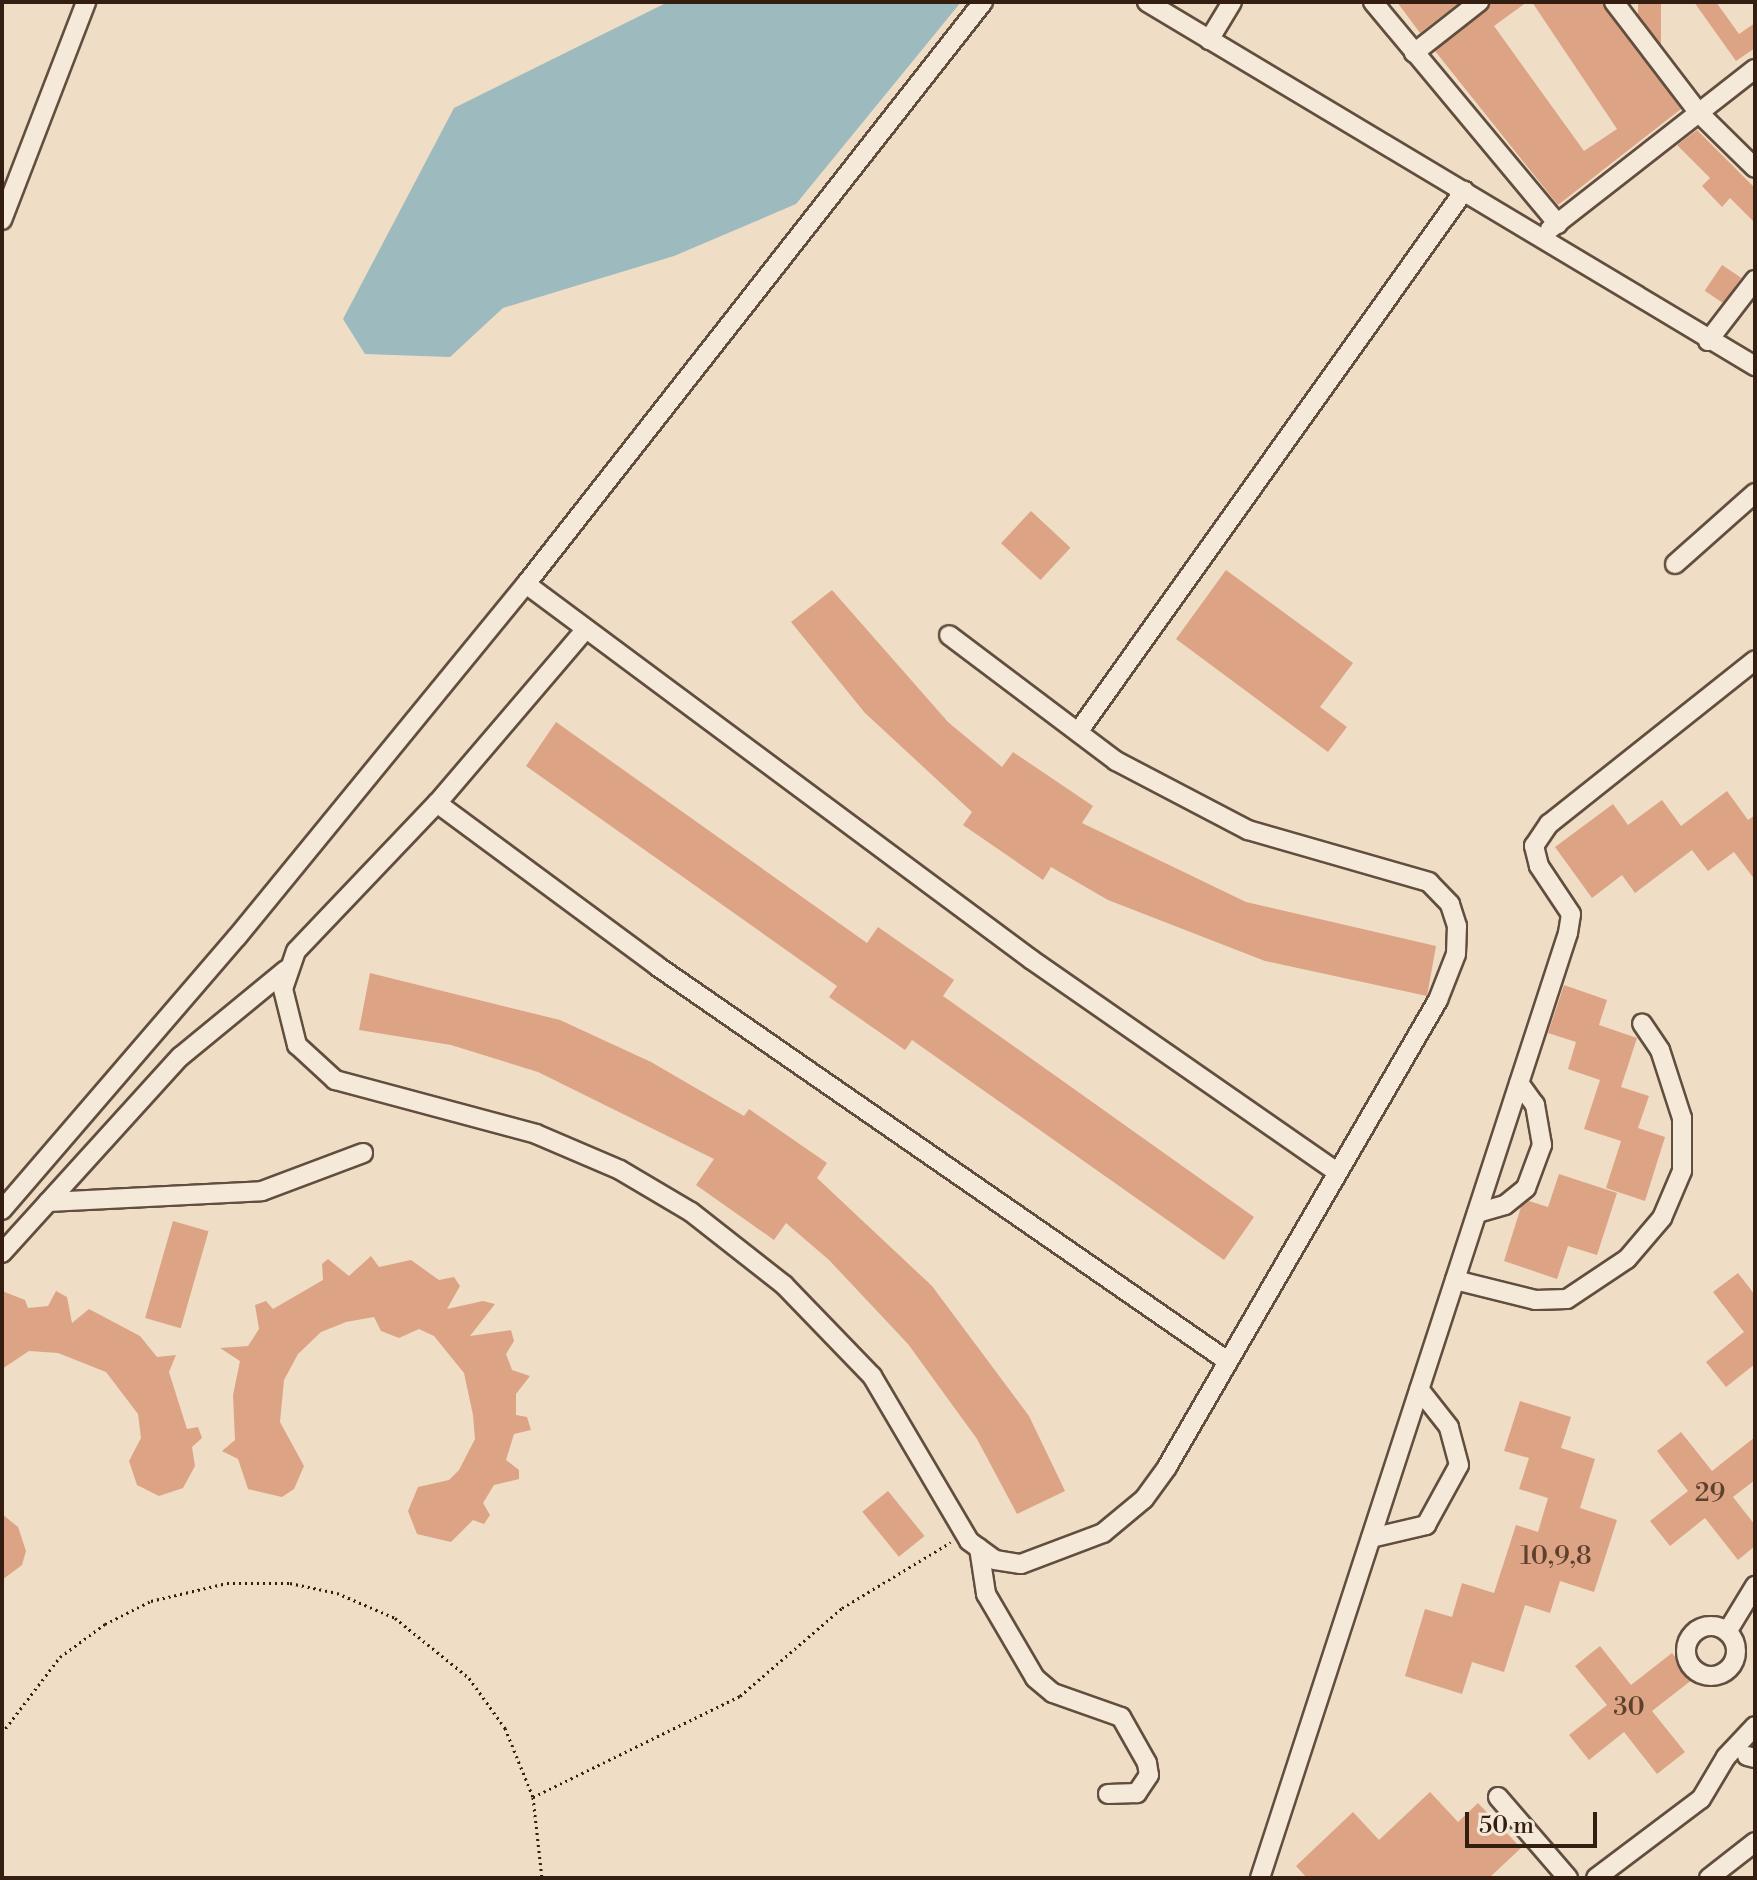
<!DOCTYPE html>
<style>
body{margin:0}
#map{position:relative;width:1757px;height:1880px;overflow:hidden;background:#efddc6;font-family:"Libre Bodoni",serif}
div>[style]{position:absolute}
[style*='--x']{left:calc(var(--x)*1px);top:calc(var(--y)*1px);width:calc(var(--w)*1px);rotate:calc(var(--a)*1deg)}
.water>*{inset:0;background:#9dbabe}
.building>*{inset:0;background:#dca485;transform-origin:0 0}
.path>*{height:3px;margin-top:-1.5px;transform-origin:0;background:repeating-linear-gradient(90deg,#331e11 0 2px,transparent 0 6px)}
.roads{filter:drop-shadow(2px 0 #624e3e) drop-shadow(-2px 0 #624e3e) drop-shadow(0 2px #624e3e) drop-shadow(0 -2px #624e3e)}
.minor>*{height:18px;margin:-9px;padding:0 9px;transform-origin:9px;border-radius:9px;background:#f5e9da}
.minor>.ring{margin:-9px;padding:0;box-sizing:content-box;background:none;border:18px solid #f5e9da;border-radius:50%}
span{translate:-50% -50%;white-space:nowrap;text-align:center;line-height:1.15;-webkit-text-stroke:7px #f5e9da;paint-order:stroke}
.number-label{font-size:26px;color:#5d402e}
.number-label span{-webkit-text-stroke-width:0}
.frame{position:absolute;inset:0;border:4px solid #331e11;pointer-events:none}
.scale{position:absolute;left:1465px;top:1812px;width:132px;height:36px;box-sizing:border-box;border:4px solid #331e11;border-top:0;padding-left:10px;font-size:24px;line-height:28px;white-space:nowrap;color:#331e11;-webkit-text-stroke:6px #f5e9da;paint-order:stroke}
</style>
<div id="map">
<div class="water">
<div style="clip-path:polygon(668px 2px,961px 2px,796px 204px,674px 256px,503px 308px,450px 357px,365px 354px,343px 319px,454px 108px)"></div>
</div>
<div class="building">
<div style="clip-path:polygon(1397px 2px,1460px 2px,1420px 33px)"></div>
<div style="clip-path:polygon(1491px 2px,1527px 2px,1494px 26px,1584px 151px,1617px 129px,1532px 2px,1602px 2px,1681px 109px,1558px 205px,1435px 51px)"></div>
<div style="left:1638px;top:2px;width:23px;height:108px"></div>
<div style="clip-path:polygon(1694px 2px,1716px 2px,1739px 34px,1755px 23px,1755px 48px,1736px 61px)"></div>
<div style="clip-path:polygon(1697px 130px,1755px 188px,1755px 223px,1730px 198px,1722px 207px,1702px 186px,1710px 178px,1677px 145px)"></div>
<div style="left:1722px;top:265px;width:23px;height:31px;rotate:34deg"></div>
<div style="left:1031px;top:511px;width:54px;height:44px;rotate:43deg"></div>
<div style="clip-path:polygon(1226px 570px,1353px 663px,1320px 707px,1347px 727px,1328px 752px,1176px 639px)"></div>
<div style="clip-path:polygon(832px 590px,948px 722px,1002px 767px,1013px 752px,1093px 806px,1082px 823px,1246px 902px,1436px 946px,1427px 996px,1265px 961px,1108px 900px,1051px 867px,1043px 880px,963px 825px,972px 812px,865px 713px,791px 622px)"></div>
<div style="clip-path:polygon(556px 722px,867px 943px,878px 927px,954px 980px,943px 996px,1254px 1217px,1224px 1260px,912px 1040px,905px 1050px,829px 997px,837px 986px,526px 766px)"></div>
<div style="clip-path:polygon(1727px 791px,1748px 820px,1755px 815px,1755px 880px,1734px 852px,1708px 871px,1692px 850px,1635px 893px,1622px 875px,1592px 898px,1555px 847px,1613px 804px,1628px 825px,1662px 800px,1681px 826px)"></div>
<div style="clip-path:polygon(370px 973px,560px 1020px,651px 1062px,744px 1116px,749px 1109px,827px 1163px,817px 1178px,932px 1286px,1029px 1416px,1065px 1491px,1017px 1514px,977px 1439px,908px 1344px,829px 1260px,786px 1223px,774px 1240px,696px 1185px,714px 1159px,538px 1072px,451px 1045px,359px 1030px)"></div>
<div style="clip-path:polygon(1564px 985px,1607px 1000px,1599px 1025px,1637px 1038px,1621px 1087px,1649px 1096px,1638px 1128px,1665px 1137px,1645px 1201px,1606px 1188px,1621px 1141px,1584px 1129px,1600px 1080px,1568px 1069px,1576px 1042px,1548px 1033px)"></div>
<div style="clip-path:polygon(1559px 1174px,1617px 1193px,1597px 1255px,1568px 1246px,1557px 1279px,1504px 1261px,1521px 1207px,1529px 1201px,1548px 1207px)"></div>
<div style="left:173px;top:1221px;width:37px;height:101px;rotate:16deg"></div>
<div style="clip-path:polygon(371px 1256px,379px 1267px,411px 1260px,439px 1280px,454px 1277px,460px 1286px,447px 1309px,483px 1301px,495px 1304px,470px 1336px,511px 1330px,514px 1341px,506px 1354px,512px 1370px,530px 1376px,516px 1394px,516px 1415px,527px 1417px,531px 1430px,514px 1434px,506px 1460px,519px 1470px,519px 1479px,494px 1485px,483px 1503px,490px 1515px,484px 1524px,473px 1520px,451px 1542px,417px 1534px,408px 1511px,418px 1487px,449px 1480px,459px 1470px,475px 1439px,473px 1415px,464px 1373px,434px 1336px,419px 1329px,399px 1338px,381px 1331px,374px 1317px,346px 1322px,321px 1332px,298px 1354px,284px 1380px,280px 1422px,304px 1466px,294px 1489px,282px 1497px,248px 1489px,238px 1459px,222px 1451px,235px 1440px,233px 1395px,240px 1361px,220px 1348px,248px 1346px,259px 1329px,255px 1305px,266px 1301px,273px 1309px,323px 1280px,322px 1264px,328px 1259px,349px 1276px)"></div>
<div style="clip-path:polygon(1738px 1273px,1755px 1295px,1755px 1364px,1726px 1387px,1706px 1362px,1744px 1332px,1713px 1292px)"></div>
<div style="clip-path:polygon(2px 1291px,25px 1300px,28px 1308px,48px 1306px,56px 1291px,67px 1297px,72px 1323px,89px 1309px,140px 1336px,157px 1357px,176px 1355px,169px 1372px,187px 1429px,198px 1427px,202px 1438px,192px 1447px,195px 1466px,183px 1488px,159px 1496px,137px 1485px,129px 1461px,141px 1438px,138px 1414px,106px 1372px,58px 1353px,29px 1351px,2px 1369px)"></div>
<div style="clip-path:polygon(1520px 1401px,1571px 1417px,1561px 1448px,1595px 1459px,1580px 1508px,1617px 1520px,1594px 1592px,1560px 1581px,1550px 1613px,1525px 1605px,1504px 1672px,1472px 1662px,1462px 1694px,1405px 1676px,1425px 1609px,1452px 1617px,1462px 1583px,1494px 1593px,1516px 1525px,1538px 1532px,1548px 1498px,1519px 1489px,1529px 1458px,1504px 1451px)"></div>
<div style="clip-path:polygon(1681px 1432px,1712px 1471px,1755px 1437px,1755px 1480px,1733px 1497px,1755px 1525px,1755px 1546px,1738px 1560px,1705px 1518px,1670px 1546px,1650px 1521px,1688px 1491px,1657px 1451px)"></div>
<div style="left:888px;top:1491px;width:58px;height:33px;rotate:51deg"></div>
<div style="clip-path:polygon(2px 1514px,18px 1527px,26px 1551px,22px 1565px,2px 1580px)"></div>
<div style="clip-path:polygon(1600px 1646px,1631px 1685px,1672px 1653px,1693px 1679px,1652px 1711px,1685px 1752px,1657px 1774px,1624px 1732px,1589px 1760px,1569px 1735px,1607px 1705px,1575px 1666px)"></div>
<div style="clip-path:polygon(1430px 1792px,1458px 1822px,1478px 1803px,1521px 1848px,1489px 1878px,1307px 1878px,1296px 1866px,1353px 1812px,1379px 1840px)"></div>
</div>
<div class="path">
<div style="--x:2;--y:1733;--w:96;--a:-52.7"></div>
<div style="--x:60;--y:1657;--w:56;--a:-36.3"></div>
<div style="--x:105;--y:1624;--w:51;--a:-26.6"></div>
<div style="--x:151;--y:1601;--w:78;--a:-13.3"></div>
<div style="--x:227;--y:1583;--w:63;--a:0"></div>
<div style="--x:290;--y:1583;--w:48;--a:12"></div>
<div style="--x:337;--y:1593;--w:63;--a:23.3"></div>
<div style="--x:395;--y:1618;--w:95;--a:39"></div>
<div style="--x:469;--y:1678;--w:62;--a:54.2"></div>
<div style="--x:505;--y:1728;--w:74;--a:67.9"></div>
<div style="--x:533;--y:1797;--w:81;--a:83.7"></div>
<div style="--x:533;--y:1797;--w:230;--a:-26"></div>
<div style="--x:740;--y:1696;--w:135;--a:-40.8"></div>
<div style="--x:842;--y:1608;--w:127;--a:-31.2"></div>
</div>
<div class="roads">
<div class="minor">
<div style="--x:1147;--y:2;--w:709;--a:30.91"></div>
<div style="--x:1373;--y:2;--w:289;--a:50.2"></div>
<div style="--x:1614;--y:2;--w:140;--a:52.6"></div>
<div style="--x:1699;--y:113;--w:78;--a:44.5"></div>
<div style="--x:1209;--y:40;--w:44;--a:-58.8"></div>
<div style="--x:1414;--y:53;--w:83;--a:-38.1"></div>
<div style="--x:2;--y:220;--w:234;--a:-68.9"></div>
<div style="--x:1550;--y:229;--w:260;--a:-38"></div>
<div style="--x:1708;--y:341;--w:77;--a:-52.4"></div>
<div style="--x:1675;--y:564;--w:107;--a:-41.6"></div>
<div style="--x:526;--y:584;--w:630;--a:36.62"></div>
<div style="--x:1032;--y:960;--w:371;--a:34.8"></div>
<div style="--x:585;--y:630;--w:228;--a:130.5"></div>
<div style="--x:437;--y:803;--w:204;--a:133.6"></div>
<div style="--x:296;--y:951;--w:40;--a:108.9"></div>
<div style="--x:283;--y:989;--w:58;--a:76"></div>
<div style="--x:297;--y:1045;--w:52;--a:42.6"></div>
<div style="--x:335;--y:1080;--w:208;--a:15"></div>
<div style="--x:536;--y:1134;--w:91;--a:23.2"></div>
<div style="--x:620;--y:1170;--w:82;--a:30.6"></div>
<div style="--x:691;--y:1212;--w:118;--a:38.1"></div>
<div style="--x:784;--y:1285;--w:127;--a:46"></div>
<div style="--x:872;--y:1376;--w:191;--a:59.5"></div>
<div style="--x:969;--y:1541;--w:32;--a:36"></div>
<div style="--x:995;--y:1560;--w:26;--a:9"></div>
<div style="--x:1021;--y:1564;--w:88;--a:-20.7"></div>
<div style="--x:1103;--y:1533;--w:53;--a:-39.7"></div>
<div style="--x:1144;--y:1499;--w:39;--a:-54"></div>
<div style="--x:1167;--y:1467;--w:540;--a:-59.87"></div>
<div style="--x:1438;--y:1000;--w:49;--a:-68.6"></div>
<div style="--x:1456;--y:954;--w:28;--a:-88"></div>
<div style="--x:1457;--y:926;--w:23;--a:-108"></div>
<div style="--x:1450;--y:904;--w:30;--a:-134"></div>
<div style="--x:1429;--y:882;--w:188;--a:-164"></div>
<div style="--x:1248;--y:830;--w:149;--a:-152.4"></div>
<div style="--x:1116;--y:761;--w:209;--a:-143"></div>
<div style="--x:1078;--y:732;--w:665;--a:-54.49"></div>
<div style="--x:437;--y:803;--w:274;--a:36.5"></div>
<div style="--x:657;--y:966;--w:692;--a:34.7"></div>
<div style="--x:48;--y:1202;--w:214;--a:-2.9"></div>
<div style="--x:262;--y:1191;--w:108;--a:-20.6"></div>
<div style="--x:2;--y:1210;--w:360;--a:-49.3"></div>
<div style="--x:237;--y:937;--w:456;--a:-50.7"></div>
<div style="--x:526;--y:584;--w:740;--a:-51.86"></div>
<div style="--x:1477;--y:1213;--w:29;--a:-16"></div>
<div style="--x:1505;--y:1205;--w:27;--a:-39"></div>
<div style="--x:1526;--y:1188;--w:46;--a:-69.6"></div>
<div style="--x:1542;--y:1145;--w:41;--a:-99.9"></div>
<div style="--x:1535;--y:1105;--w:27;--a:-126"></div>
<div style="--x:2;--y:1253;--w:265;--a:-47.8"></div>
<div style="--x:180;--y:1057;--w:137;--a:-39.4"></div>
<div style="--x:1455;--y:1280;--w:82;--a:14"></div>
<div style="--x:1535;--y:1300;--w:32;--a:-2"></div>
<div style="--x:1567;--y:1299;--w:72;--a:-33.7"></div>
<div style="--x:1627;--y:1259;--w:54;--a:-49.5"></div>
<div style="--x:1662;--y:1218;--w:51;--a:-66.9"></div>
<div style="--x:1682;--y:1171;--w:53;--a:-90"></div>
<div style="--x:1682;--y:1118;--w:71;--a:-107.9"></div>
<div style="--x:1660;--y:1050;--w:32;--a:-124"></div>
<div style="--x:1371;--y:1538;--w:57;--a:-13.3"></div>
<div style="--x:1426;--y:1525;--w:68;--a:-61.2"></div>
<div style="--x:1459;--y:1465;--w:39;--a:-105"></div>
<div style="--x:1449;--y:1427;--w:48;--a:-128.3"></div>
<div style="--x:979;--y:1548;--w:47;--a:81.3"></div>
<div style="--x:986;--y:1594;--w:97;--a:59.7"></div>
<div style="--x:1035;--y:1678;--w:23;--a:40"></div>
<div style="--x:1053;--y:1693;--w:72;--a:19.4"></div>
<div style="--x:1121;--y:1717;--w:53;--a:60.5"></div>
<div style="--x:1147;--y:1763;--w:12;--a:81"></div>
<div style="--x:1149;--y:1775;--w:22;--a:124"></div>
<div style="--x:1137;--y:1793;--w:29;--a:178"></div>
<div class="ring" style="left:1686px;top:1626px;width:32px;height:32px"></div>
<div style="--x:1727;--y:1632;--w:54;--a:-58.7"></div>
<div style="--x:1747;--y:1756;--w:8;--a:14"></div>
<div style="--x:1498;--y:1797;--w:107;--a:49.2"></div>
<div style="--x:1260;--y:1878;--w:994;--a:-71.95"></div>
<div style="--x:1568;--y:933;--w:19;--a:-81"></div>
<div style="--x:1571;--y:914;--w:58;--a:-123.7"></div>
<div style="--x:1539;--y:866;--w:21;--a:-104"></div>
<div style="--x:1534;--y:846;--w:27;--a:-56"></div>
<div style="--x:1549;--y:824;--w:263;--a:-38.5"></div>
<div style="--x:1596;--y:1878;--w:131;--a:-37"></div>
<div style="--x:1701;--y:1799;--w:49;--a:-59.2"></div>
<div style="--x:1726;--y:1757;--w:42;--a:-46.9"></div>
<div style="--x:1709;--y:1878;--w:58;--a:-38"></div>
</div>
</div>
<div class="number-label">
<span style="left:1710px;top:1494px">29</span>
<span style="left:1556px;top:1557px">10,9,8</span>
<span style="left:1629px;top:1708px">30</span>
</div>
<div class="frame"></div>
<div class="scale">50 m</div>
</div>
